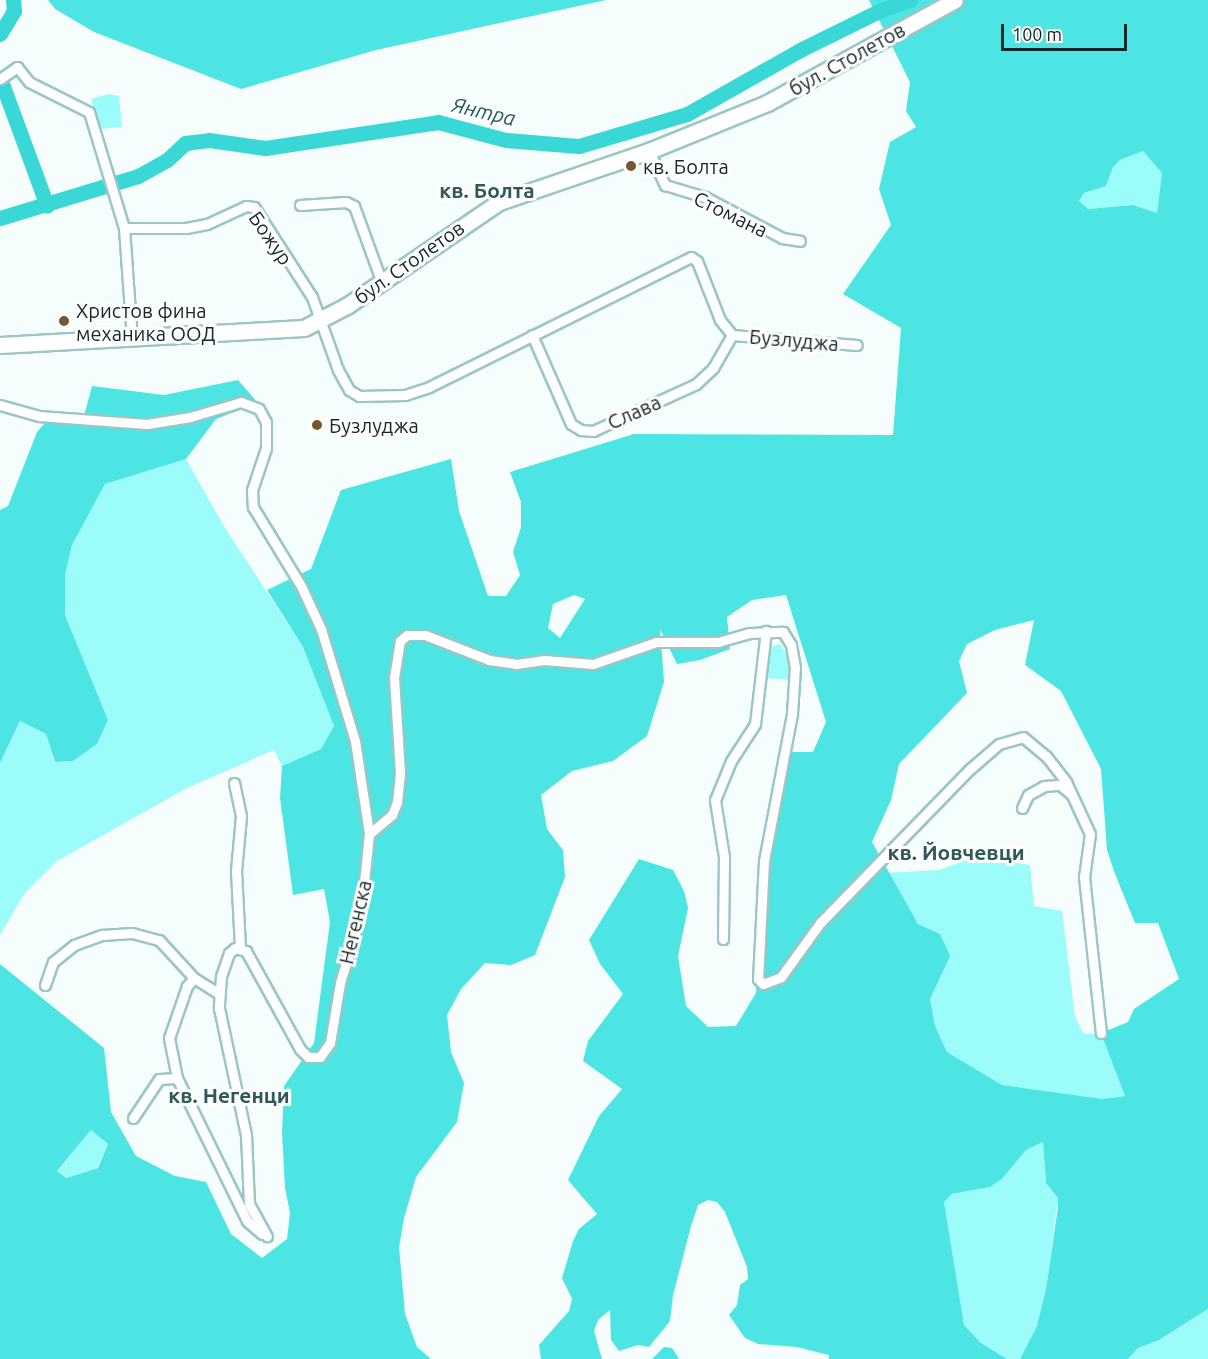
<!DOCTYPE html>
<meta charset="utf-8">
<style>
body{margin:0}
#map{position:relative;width:1208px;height:1359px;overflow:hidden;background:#f5fefd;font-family:Ubuntu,sans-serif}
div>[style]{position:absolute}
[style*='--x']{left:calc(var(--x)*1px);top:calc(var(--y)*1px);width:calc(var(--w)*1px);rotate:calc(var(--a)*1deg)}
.green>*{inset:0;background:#9bfcfa}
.forest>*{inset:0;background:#4ce5e4}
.river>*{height:15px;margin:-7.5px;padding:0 7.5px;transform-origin:7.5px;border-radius:7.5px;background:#39d7d6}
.roads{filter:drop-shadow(2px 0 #9bc6c5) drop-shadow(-2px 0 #9bc6c5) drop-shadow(0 2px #9bc6c5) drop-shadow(0 -2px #9bc6c5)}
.street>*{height:9px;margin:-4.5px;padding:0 4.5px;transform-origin:4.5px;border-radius:4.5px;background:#fff}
.primary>*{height:15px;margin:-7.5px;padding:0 7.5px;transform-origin:7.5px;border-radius:7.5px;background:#fff}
.dots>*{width:16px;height:16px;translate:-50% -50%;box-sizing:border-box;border:3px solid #fff;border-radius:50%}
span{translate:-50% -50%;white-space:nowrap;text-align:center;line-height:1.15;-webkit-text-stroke:6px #fff;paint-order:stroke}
.street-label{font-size:20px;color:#152626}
.poi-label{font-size:20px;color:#152626}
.left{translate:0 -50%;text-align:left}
.water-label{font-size:21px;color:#1d5b5a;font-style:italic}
.neighbourhood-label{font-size:21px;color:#305858;font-weight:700}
.scale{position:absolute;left:1001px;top:24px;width:126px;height:27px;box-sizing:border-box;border:3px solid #152626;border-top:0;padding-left:8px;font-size:18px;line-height:21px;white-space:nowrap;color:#152626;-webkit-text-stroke:4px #fff;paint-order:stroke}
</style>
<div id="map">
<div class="green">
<div style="clip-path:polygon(108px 94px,119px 96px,122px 127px,99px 129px,91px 99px)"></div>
<div style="clip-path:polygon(1143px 151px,1162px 173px,1157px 213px,1133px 205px,1088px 209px,1079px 201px,1084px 193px,1106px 186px,1113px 167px,1120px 160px)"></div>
<div style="clip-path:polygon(186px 459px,225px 528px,303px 647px,334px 726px,321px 749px,282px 766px,274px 750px,187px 788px,57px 861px,24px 894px,0 935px,0 763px,20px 721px,46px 734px,54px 762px,73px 761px,97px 744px,108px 720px,65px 615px,65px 575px,72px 545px,105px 484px)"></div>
<div style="clip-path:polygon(780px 644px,788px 656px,789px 680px,767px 678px,769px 647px)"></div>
<div style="clip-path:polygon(975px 857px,1030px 865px,1034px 906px,1062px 911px,1075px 1017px,1084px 1034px,1101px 1033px,1126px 1096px,1103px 1099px,1002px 1085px,947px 1052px,935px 1026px,930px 999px,940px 934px,918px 924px,886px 873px,939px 870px)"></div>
<div style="clip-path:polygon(91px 1130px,108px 1144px,97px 1168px,65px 1178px,57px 1172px)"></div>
<div style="clip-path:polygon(1043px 1142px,1046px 1183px,1058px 1198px,1046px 1289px,1037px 1326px,1020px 1359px,1007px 1359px,981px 1343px,964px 1325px,944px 1202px,952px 1194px,990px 1187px,1002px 1179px,1026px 1150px)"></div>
<div style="clip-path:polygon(1208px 1309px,1208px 1359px,1128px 1359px,1138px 1348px,1159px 1340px)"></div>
</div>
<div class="forest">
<div style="clip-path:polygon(48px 0,606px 0,376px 50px,241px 89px,94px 32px,55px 9px)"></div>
<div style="clip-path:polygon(evenodd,869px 0,1208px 0,1208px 1309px,1159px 1340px,1138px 1348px,1128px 1359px,1020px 1359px,1037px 1326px,1046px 1289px,1058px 1207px,1058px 1198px,1046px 1183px,1043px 1142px,1026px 1150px,1002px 1179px,990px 1187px,952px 1194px,944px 1202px,964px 1325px,981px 1343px,1007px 1359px,829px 1359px,829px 1355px,797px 1347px,758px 1344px,745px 1338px,729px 1315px,737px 1305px,740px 1285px,748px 1279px,747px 1267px,725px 1212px,717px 1202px,708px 1200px,698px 1205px,691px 1226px,673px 1295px,670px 1321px,649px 1347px,638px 1345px,619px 1351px,611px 1340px,610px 1310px,598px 1320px,594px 1331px,602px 1359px,541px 1359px,539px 1345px,569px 1311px,572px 1299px,562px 1278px,573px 1241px,579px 1229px,597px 1214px,568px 1180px,599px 1116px,622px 1089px,583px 1061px,588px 1041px,623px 994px,600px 964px,589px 940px,639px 859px,673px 870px,684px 891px,688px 908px,678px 956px,686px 1006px,708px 1027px,736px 1026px,756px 993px,764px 861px,784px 752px,813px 752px,826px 722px,786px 595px,752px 600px,727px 617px,730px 649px,700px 660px,677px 664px,660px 629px,664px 682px,647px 736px,613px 761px,572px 771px,541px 795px,547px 829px,563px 850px,565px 877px,535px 955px,511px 965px,485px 963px,461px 989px,447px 1015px,451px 1052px,464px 1083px,457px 1122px,416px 1177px,404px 1218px,399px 1247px,405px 1314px,417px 1347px,431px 1359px,0 1359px,0 964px,104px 1048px,111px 1112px,136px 1156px,175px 1176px,206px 1182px,231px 1234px,262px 1258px,287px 1239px,290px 1213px,285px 1188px,282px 1133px,284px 1086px,314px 1043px,330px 922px,324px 889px,293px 895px,280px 798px,282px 766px,321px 749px,334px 726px,303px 647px,267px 590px,311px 569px,341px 490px,451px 459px,459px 511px,488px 596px,506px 596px,520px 575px,513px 552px,521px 527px,521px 502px,510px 472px,634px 434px,893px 435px,901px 328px,843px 294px,891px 225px,879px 189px,890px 142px,916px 127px,906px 111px,910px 82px,869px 0,1143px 151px,1162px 173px,1157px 213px,1133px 205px,1088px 209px,1079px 201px,1084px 193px,1106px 186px,1113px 167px,1120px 160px,1143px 151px,869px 0,574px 595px,585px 599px,560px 638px,548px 628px,553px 604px,574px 595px,869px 0,1034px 620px,1025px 665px,1061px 691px,1101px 769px,1107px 850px,1115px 874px,1135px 923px,1158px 923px,1179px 979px,1134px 1009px,1128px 1022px,1101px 1033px,1125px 1096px,1103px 1099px,1002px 1085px,947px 1052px,935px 1026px,930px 999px,950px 956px,940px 934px,918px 924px,872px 842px,891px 800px,899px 764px,967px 693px,959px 661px,967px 644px,995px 630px,1034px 620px,869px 0,91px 1130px,108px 1144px,98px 1168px,66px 1178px,57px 1171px,91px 1130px)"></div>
<div style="clip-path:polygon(238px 380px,258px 403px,216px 419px,186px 459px,105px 484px,72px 545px,65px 575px,65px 615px,108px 720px,97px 744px,73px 761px,55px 762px,46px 734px,20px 721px,0 763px,0 510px,8px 506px,37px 432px,50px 417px,83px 420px,92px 386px,164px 395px)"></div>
<div style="clip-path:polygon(664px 1347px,672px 1348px,679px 1359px,652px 1359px)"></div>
</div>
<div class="river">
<div style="--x:0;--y:34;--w:27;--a:-59"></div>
<div style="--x:14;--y:11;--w:11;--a:-95"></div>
<div style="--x:0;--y:78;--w:136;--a:69.8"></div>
<div style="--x:0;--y:218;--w:144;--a:-16.9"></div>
<div style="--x:138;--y:176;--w:33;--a:-29"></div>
<div style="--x:167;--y:160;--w:25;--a:-43"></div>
<div style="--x:185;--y:143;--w:24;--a:-7"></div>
<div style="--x:209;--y:140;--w:57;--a:8.1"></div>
<div style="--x:265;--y:148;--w:175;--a:-8.5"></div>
<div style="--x:438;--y:122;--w:70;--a:14.8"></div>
<div style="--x:506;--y:140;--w:73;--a:4.7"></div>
<div style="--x:579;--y:146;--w:113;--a:-16.5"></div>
<div style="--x:687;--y:114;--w:132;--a:-29.5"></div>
<div style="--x:802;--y:49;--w:88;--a:-26.3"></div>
<div style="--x:881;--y:10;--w:31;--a:-19"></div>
</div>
<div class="roads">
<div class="street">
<div style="--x:0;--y:79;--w:21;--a:-35"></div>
<div style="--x:17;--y:67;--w:19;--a:51"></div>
<div style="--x:29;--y:82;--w:67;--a:26.6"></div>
<div style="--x:89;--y:112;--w:121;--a:73.2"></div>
<div style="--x:124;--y:228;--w:111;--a:85.9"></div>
<div style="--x:649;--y:151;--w:38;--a:65"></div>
<div style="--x:665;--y:185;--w:42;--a:16.7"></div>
<div style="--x:705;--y:197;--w:87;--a:28"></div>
<div style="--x:782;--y:238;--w:18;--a:9"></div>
<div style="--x:300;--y:205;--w:46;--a:-3.7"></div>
<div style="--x:346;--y:202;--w:9;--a:27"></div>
<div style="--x:354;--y:206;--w:79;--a:70"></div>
<div style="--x:124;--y:228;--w:62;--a:0"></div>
<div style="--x:186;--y:228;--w:21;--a:-11"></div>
<div style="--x:207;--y:224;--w:43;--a:-24.8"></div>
<div style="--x:246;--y:206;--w:8;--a:7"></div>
<div style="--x:254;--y:207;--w:107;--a:57.2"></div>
<div style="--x:312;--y:297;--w:77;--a:70.4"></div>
<div style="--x:338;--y:370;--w:23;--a:61"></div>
<div style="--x:349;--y:390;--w:12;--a:31"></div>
<div style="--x:359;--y:396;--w:46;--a:-1.2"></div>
<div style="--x:405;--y:395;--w:25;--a:-18"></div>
<div style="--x:429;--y:387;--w:292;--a:-26.4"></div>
<div style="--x:691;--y:257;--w:7;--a:34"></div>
<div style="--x:697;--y:261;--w:63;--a:68.7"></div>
<div style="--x:720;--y:320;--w:19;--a:51"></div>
<div style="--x:732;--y:335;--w:125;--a:4.6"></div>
<div style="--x:532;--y:335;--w:97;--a:66.3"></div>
<div style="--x:571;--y:424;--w:12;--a:31"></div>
<div style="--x:581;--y:430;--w:12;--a:5"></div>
<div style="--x:593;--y:431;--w:113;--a:-24.5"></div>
<div style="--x:696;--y:384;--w:23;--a:-43"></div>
<div style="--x:713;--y:368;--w:38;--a:-60"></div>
<div style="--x:0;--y:405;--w:41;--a:15.8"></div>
<div style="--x:39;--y:416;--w:108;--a:4.2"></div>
<div style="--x:147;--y:424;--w:44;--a:-9.2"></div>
<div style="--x:190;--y:417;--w:53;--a:-16.4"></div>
<div style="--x:241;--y:402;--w:19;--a:21"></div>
<div style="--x:259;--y:409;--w:15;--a:62"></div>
<div style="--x:266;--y:422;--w:26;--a:90"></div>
<div style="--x:266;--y:448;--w:44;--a:108.4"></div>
<div style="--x:252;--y:490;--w:17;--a:87"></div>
<div style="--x:253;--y:507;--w:92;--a:58.7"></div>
<div style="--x:301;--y:586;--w:47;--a:65.1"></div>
<div style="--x:321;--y:629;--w:117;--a:73.1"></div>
<div style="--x:355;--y:741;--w:94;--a:81.4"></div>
<div style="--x:369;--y:834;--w:78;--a:95.9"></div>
<div style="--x:361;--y:912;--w:74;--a:106.5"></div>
<div style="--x:340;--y:983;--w:61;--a:99.5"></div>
<div style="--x:330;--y:1043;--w:17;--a:126"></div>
<div style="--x:320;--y:1057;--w:12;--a:180"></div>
<div style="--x:308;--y:1057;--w:11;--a:-135"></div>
<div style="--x:300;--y:1049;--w:112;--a:-118.9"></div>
<div style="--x:246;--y:951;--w:11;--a:-165"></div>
<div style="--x:235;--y:948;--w:8;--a:140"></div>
<div style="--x:229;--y:953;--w:24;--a:109"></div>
<div style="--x:221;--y:976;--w:32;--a:94"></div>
<div style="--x:219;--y:1008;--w:130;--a:78"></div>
<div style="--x:246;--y:1135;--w:69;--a:87.5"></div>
<div style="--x:249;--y:1204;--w:37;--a:61"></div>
<div style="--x:234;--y:783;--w:34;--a:78"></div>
<div style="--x:241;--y:816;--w:55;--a:95.2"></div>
<div style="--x:236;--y:871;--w:76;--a:87"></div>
<div style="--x:1022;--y:808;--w:14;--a:-65"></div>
<div style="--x:1028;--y:795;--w:18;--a:-29"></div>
<div style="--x:1044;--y:786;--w:16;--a:-4"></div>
<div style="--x:1060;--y:785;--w:14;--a:39"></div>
<div style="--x:369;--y:834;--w:30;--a:-40"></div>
<div style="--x:392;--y:815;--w:14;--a:-69"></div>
<div style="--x:397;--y:802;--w:29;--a:-84"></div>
<div style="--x:400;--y:773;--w:95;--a:-93.6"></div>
<div style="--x:394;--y:678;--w:37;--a:-81"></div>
<div style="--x:400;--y:641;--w:9;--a:-41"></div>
<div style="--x:407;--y:635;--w:18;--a:0"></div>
<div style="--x:425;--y:635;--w:69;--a:21.3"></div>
<div style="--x:489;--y:660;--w:27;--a:8"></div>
<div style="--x:516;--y:664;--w:28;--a:-8"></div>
<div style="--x:544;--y:660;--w:49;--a:4.7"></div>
<div style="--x:593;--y:664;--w:67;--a:-19.2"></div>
<div style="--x:656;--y:642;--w:62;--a:0"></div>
<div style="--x:718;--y:642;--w:33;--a:-16"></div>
<div style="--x:750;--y:633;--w:33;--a:-2"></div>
<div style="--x:783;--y:632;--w:15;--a:58"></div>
<div style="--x:791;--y:645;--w:22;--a:80"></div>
<div style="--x:795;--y:667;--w:47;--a:93.7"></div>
<div style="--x:792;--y:714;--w:150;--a:100.8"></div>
<div style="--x:764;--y:861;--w:118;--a:92.9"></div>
<div style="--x:758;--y:979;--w:7;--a:45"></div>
<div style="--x:763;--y:984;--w:19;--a:-21"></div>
<div style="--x:781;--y:977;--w:67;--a:-54.2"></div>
<div style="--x:820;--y:923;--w:215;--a:-45.8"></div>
<div style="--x:970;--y:769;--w:38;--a:-41"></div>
<div style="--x:999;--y:744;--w:25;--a:-16"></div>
<div style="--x:1023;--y:737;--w:30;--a:40"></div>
<div style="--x:1046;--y:756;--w:33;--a:52"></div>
<div style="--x:1066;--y:782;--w:57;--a:65.2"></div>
<div style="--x:1090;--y:834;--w:43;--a:97.9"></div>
<div style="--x:1084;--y:877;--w:157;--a:83.8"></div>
<div style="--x:723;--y:939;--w:82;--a:-89.3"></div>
<div style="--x:724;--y:857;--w:58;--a:-99"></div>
<div style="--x:715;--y:800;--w:42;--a:-67.7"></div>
<div style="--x:731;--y:761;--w:44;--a:-57"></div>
<div style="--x:755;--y:724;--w:94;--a:-83.3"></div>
<div style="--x:194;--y:978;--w:11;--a:131"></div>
<div style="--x:187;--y:986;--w:55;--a:109.1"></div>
<div style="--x:169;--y:1038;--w:41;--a:78.7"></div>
<div style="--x:177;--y:1078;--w:159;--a:63.9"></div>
<div style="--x:247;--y:1221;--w:20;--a:41"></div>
<div style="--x:45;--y:985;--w:24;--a:-71"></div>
<div style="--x:53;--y:962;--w:27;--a:-39"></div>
<div style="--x:74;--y:945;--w:30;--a:-20"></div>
<div style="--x:102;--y:935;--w:30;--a:-4"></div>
<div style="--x:132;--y:933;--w:28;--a:15"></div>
<div style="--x:159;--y:940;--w:52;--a:47.4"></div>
<div style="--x:194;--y:978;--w:28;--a:32"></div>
<div style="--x:133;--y:1118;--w:47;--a:-56.3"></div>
<div style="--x:159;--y:1079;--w:18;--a:-3"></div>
</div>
<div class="primary">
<div style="--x:0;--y:345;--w:304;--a:-3.2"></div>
<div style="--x:304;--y:328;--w:50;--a:-27.6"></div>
<div style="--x:348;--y:305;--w:183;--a:-34.3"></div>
<div style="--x:499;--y:202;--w:158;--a:-18.8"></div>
<div style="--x:649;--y:151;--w:127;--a:-22.1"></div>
<div style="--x:767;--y:103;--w:214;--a:-28.7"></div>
</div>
</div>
<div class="dots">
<div style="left:631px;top:166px;background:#77572d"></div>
<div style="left:64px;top:321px;background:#77572d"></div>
<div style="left:317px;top:425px;background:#77572d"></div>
</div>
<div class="street-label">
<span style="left:847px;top:59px;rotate:-29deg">бул. Столетов</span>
<span style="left:731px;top:214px;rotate:26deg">Стомана</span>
<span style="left:271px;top:238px;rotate:55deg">Божур</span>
<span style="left:409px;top:262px;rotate:-35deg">бул. Столетов</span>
<span style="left:794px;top:340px;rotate:5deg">Бузлуджа</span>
<span style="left:634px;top:412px;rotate:-24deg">Слава</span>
<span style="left:355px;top:922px;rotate:-77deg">Негенска</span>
</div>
<div class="poi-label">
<span class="left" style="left:643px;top:166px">кв. Болта</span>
<span class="left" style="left:76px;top:322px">Христов фина<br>механика ООД</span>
<span class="left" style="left:329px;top:425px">Бузлуджа</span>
</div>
<div class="water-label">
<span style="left:484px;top:111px;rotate:13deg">Янтра</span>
</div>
<div class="neighbourhood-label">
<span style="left:487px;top:190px">кв. Болта</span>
<span style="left:956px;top:852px">кв. Йовчевци</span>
<span style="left:229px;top:1095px">кв. Негенци</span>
</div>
<div class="scale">100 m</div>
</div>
